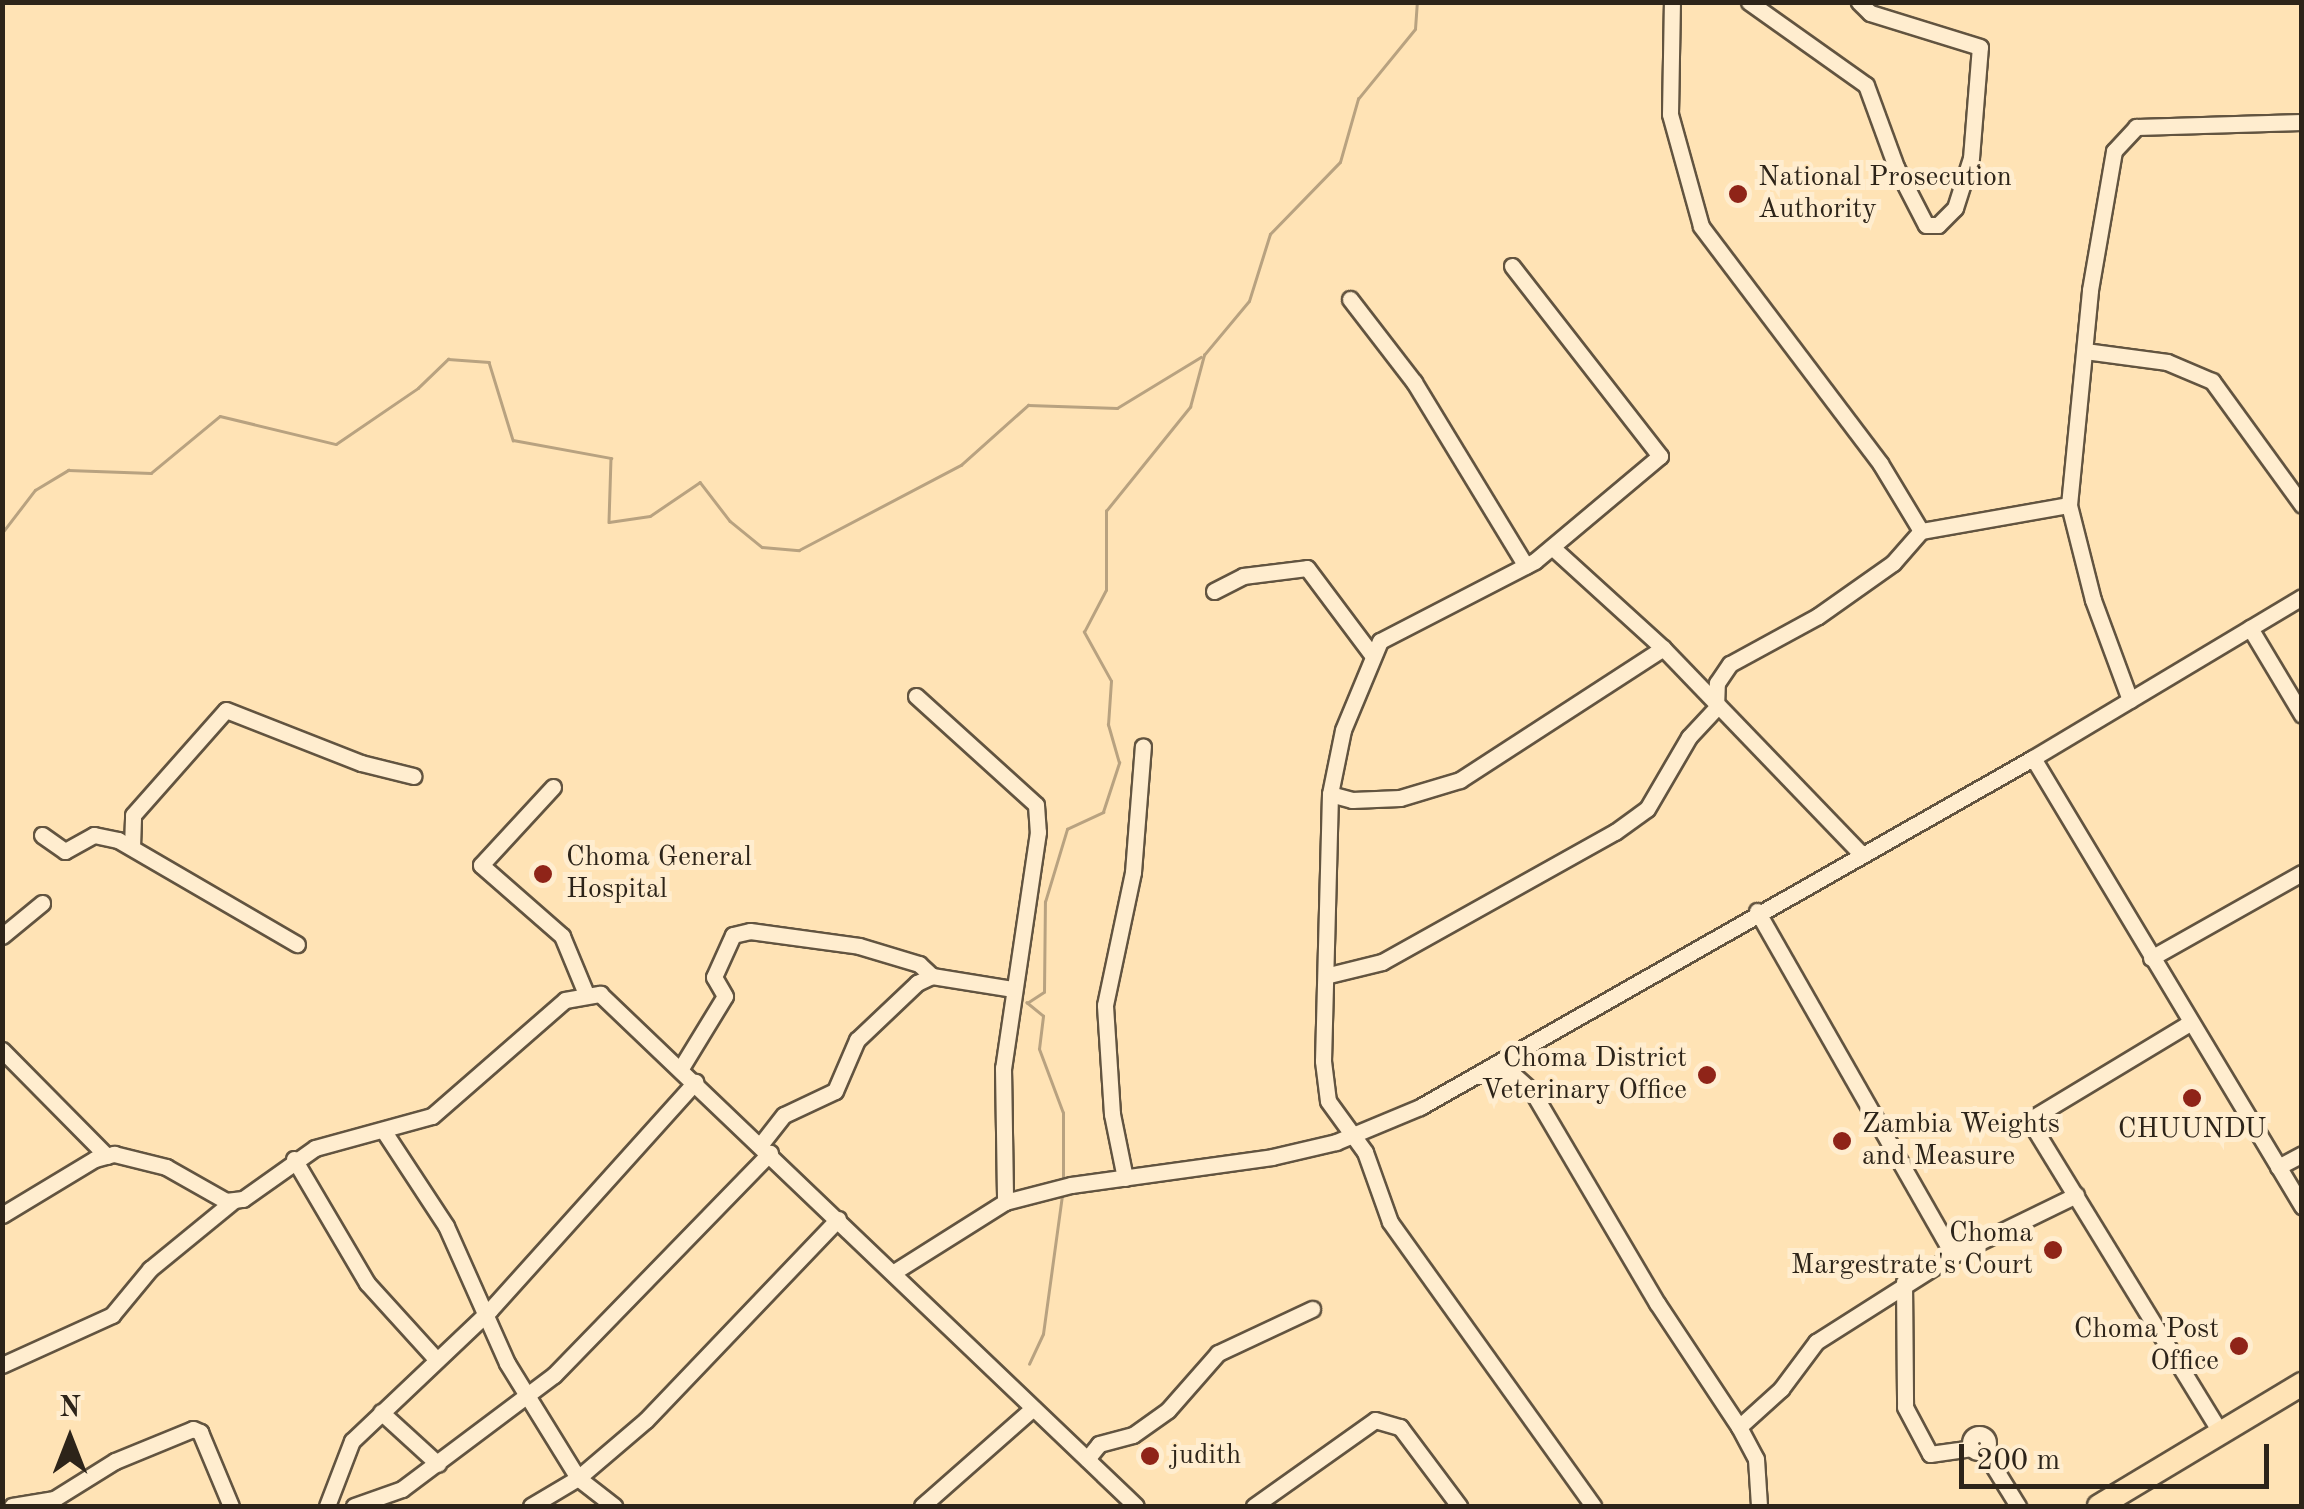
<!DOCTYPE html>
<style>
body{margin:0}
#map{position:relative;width:2304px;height:1509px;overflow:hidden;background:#ffe3b5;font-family:"Old Standard TT",serif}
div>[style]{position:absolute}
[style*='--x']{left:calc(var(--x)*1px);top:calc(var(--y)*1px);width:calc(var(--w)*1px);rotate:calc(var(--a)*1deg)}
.stream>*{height:2.5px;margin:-1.25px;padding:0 1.25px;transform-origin:1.25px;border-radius:1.25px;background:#b8a280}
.roads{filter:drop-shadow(2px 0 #625440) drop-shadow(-2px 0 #625440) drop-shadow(0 2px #625440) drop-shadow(0 -2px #625440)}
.minor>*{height:15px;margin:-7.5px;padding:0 7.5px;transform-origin:7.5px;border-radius:7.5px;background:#ffedcf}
.minor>.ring{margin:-7.5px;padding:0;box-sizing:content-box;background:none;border:15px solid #ffedcf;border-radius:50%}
.highway>*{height:22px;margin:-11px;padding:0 11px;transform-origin:11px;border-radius:11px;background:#ffe3b5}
.dots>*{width:28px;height:28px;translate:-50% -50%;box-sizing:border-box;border:5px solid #ffedcf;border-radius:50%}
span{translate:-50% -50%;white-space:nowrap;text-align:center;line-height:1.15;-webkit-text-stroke:10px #ffedcf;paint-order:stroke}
.poi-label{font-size:28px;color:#2d2419}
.left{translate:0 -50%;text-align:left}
.right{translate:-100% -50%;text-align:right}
.frame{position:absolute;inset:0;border:5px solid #2d2419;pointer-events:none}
.north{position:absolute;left:20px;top:1389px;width:100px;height:100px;-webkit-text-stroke:8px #ffedcf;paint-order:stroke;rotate:0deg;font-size:28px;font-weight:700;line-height:40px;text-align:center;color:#2d2419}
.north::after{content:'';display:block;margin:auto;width:35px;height:45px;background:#2d2419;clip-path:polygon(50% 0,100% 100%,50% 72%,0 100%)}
.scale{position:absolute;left:1959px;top:1444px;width:310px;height:45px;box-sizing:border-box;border:5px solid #2d2419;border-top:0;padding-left:12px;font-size:30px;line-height:35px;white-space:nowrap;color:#2d2419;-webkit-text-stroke:8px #ffedcf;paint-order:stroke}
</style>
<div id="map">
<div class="stream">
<div style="--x:2;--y:533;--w:54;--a:-52.5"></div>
<div style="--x:35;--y:490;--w:39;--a:-31"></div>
<div style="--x:68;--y:470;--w:83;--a:2.1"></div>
<div style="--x:151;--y:473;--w:89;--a:-39.6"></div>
<div style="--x:220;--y:416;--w:119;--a:13.6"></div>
<div style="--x:336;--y:444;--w:99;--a:-34.3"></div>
<div style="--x:418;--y:388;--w:42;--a:-44"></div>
<div style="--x:448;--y:359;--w:41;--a:4.2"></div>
<div style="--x:489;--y:362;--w:82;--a:72.9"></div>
<div style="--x:513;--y:440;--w:100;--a:10.4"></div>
<div style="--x:611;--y:458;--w:64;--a:91.8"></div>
<div style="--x:609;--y:522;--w:41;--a:-8.3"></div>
<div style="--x:650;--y:516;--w:60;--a:-34.2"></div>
<div style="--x:700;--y:482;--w:49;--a:52.4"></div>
<div style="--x:730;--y:521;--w:41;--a:39.1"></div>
<div style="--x:762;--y:547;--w:37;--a:5"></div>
<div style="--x:799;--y:550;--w:183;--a:-27.7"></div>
<div style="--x:961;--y:465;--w:90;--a:-41.8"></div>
<div style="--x:1028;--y:405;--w:89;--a:1.9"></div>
<div style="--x:1117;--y:408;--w:98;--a:-31.3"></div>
<div style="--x:1063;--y:1182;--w:69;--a:-90"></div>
<div style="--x:1063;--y:1113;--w:68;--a:-110.6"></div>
<div style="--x:1039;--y:1049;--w:33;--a:-83"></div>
<div style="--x:1043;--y:1016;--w:21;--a:-141"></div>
<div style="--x:1027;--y:1003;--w:20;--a:-33"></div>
<div style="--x:1044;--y:992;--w:90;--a:-89.4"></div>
<div style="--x:1045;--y:902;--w:76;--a:-73.2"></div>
<div style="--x:1067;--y:829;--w:40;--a:-25"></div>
<div style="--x:1103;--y:812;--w:52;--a:-71.9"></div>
<div style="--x:1119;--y:763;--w:40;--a:-106"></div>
<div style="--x:1108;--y:725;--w:44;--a:-86.1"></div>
<div style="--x:1111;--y:681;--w:56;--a:-118.9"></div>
<div style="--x:1084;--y:632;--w:47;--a:-62.4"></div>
<div style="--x:1106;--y:590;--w:79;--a:-90"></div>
<div style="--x:1106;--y:511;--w:134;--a:-51.1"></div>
<div style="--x:1190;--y:407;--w:54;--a:-74.9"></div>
<div style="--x:1204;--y:355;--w:70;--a:-50.2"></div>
<div style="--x:1249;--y:301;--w:70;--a:-72.6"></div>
<div style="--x:1270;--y:234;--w:100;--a:-45.8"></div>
<div style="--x:1340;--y:162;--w:66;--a:-74.1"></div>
<div style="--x:1358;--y:99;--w:90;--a:-50.8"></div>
<div style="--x:1415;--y:29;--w:27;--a:-86"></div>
<div style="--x:1029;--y:1364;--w:33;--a:-65"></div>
<div style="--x:1043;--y:1334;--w:140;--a:-82.2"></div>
</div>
<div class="roads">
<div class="minor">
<div style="--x:1749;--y:2;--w:143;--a:35.4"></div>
<div style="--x:1866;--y:85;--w:87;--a:69.9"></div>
<div style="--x:1896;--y:167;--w:65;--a:62.7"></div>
<div style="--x:1926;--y:225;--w:12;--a:0"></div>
<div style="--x:1938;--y:225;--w:24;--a:-45"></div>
<div style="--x:1955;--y:208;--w:52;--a:-72.3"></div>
<div style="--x:1971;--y:158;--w:111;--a:-85.4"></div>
<div style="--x:1980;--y:47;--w:115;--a:-162.8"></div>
<div style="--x:1870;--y:13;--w:16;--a:-135"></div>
<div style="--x:1512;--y:266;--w:241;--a:52.1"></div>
<div style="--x:1660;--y:456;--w:163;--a:140"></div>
<div style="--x:1535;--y:561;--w:174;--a:152.7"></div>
<div style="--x:1380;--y:641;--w:96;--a:112.6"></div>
<div style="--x:1343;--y:730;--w:65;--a:101.5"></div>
<div style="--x:1330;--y:794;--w:267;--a:91.5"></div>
<div style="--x:1323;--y:1061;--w:40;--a:82.9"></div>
<div style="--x:1328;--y:1101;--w:63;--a:54"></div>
<div style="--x:1365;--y:1152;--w:74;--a:70.3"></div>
<div style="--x:1390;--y:1222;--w:349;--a:54.4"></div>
<div style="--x:1350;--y:299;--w:105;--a:52.4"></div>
<div style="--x:1414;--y:382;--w:215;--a:58.7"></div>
<div style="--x:2085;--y:351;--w:83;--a:7.6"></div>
<div style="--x:2167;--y:362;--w:49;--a:22.9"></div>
<div style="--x:2212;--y:381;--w:153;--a:54"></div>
<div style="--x:1921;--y:531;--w:150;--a:-10"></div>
<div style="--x:1553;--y:548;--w:149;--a:42.3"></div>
<div style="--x:1663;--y:648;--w:283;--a:46.1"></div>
<div style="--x:1214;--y:591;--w:33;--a:-27"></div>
<div style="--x:1243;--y:576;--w:64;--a:-7.1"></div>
<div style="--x:1307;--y:568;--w:109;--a:53.2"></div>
<div style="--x:2250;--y:628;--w:101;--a:59.1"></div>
<div style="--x:916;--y:696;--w:162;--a:42.2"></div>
<div style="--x:1036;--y:805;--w:27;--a:86"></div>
<div style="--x:1038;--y:832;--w:239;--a:98.4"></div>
<div style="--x:1003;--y:1068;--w:134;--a:89.1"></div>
<div style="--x:2130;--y:700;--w:107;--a:-110.3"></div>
<div style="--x:2093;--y:600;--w:98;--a:-104.2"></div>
<div style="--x:2069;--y:505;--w:216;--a:-84.4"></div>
<div style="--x:2090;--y:290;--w:141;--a:-80.2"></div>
<div style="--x:2114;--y:151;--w:33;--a:-47"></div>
<div style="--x:2136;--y:127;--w:166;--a:-1.7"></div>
<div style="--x:2033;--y:758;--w:523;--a:59.02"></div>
<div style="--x:553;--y:787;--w:106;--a:132.7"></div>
<div style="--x:481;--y:865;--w:108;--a:41.2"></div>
<div style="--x:562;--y:936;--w:63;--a:67.5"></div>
<div style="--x:1330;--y:794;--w:23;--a:15"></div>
<div style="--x:1352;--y:800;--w:48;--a:-2.4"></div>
<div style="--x:1400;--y:798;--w:63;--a:-16.7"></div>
<div style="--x:1460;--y:780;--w:242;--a:-33"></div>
<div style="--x:42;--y:835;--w:28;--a:35"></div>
<div style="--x:65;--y:851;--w:33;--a:-29"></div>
<div style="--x:94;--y:835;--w:25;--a:12"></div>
<div style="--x:118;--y:840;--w:207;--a:30.2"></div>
<div style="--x:132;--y:847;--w:32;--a:-88"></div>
<div style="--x:133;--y:815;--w:140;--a:-48.5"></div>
<div style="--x:226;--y:710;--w:145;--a:21.4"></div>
<div style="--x:361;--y:763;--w:54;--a:14"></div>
<div style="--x:1757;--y:911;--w:396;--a:60.3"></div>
<div style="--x:1953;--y:1255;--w:137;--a:-26"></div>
<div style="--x:2;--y:936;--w:52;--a:-39.5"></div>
<div style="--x:2151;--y:958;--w:173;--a:-29.4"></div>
<div style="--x:1329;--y:975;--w:55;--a:-13.8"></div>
<div style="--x:1382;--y:962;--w:267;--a:-29.2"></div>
<div style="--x:1615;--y:832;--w:39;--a:-36"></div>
<div style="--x:1647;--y:809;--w:83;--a:-59.7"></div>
<div style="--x:1689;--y:737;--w:40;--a:-47"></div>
<div style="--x:1716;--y:708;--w:25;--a:-88"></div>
<div style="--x:1717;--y:683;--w:23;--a:-56"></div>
<div style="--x:1730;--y:664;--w:100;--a:-28.6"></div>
<div style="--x:1818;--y:616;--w:92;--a:-35.2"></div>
<div style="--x:1893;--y:563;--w:43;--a:-48.8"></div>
<div style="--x:1921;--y:531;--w:79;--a:-121.1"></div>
<div style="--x:1880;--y:463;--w:297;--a:-127.1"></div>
<div style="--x:1701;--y:226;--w:116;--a:-105.5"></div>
<div style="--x:1670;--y:114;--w:112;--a:-89"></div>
<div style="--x:2188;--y:1024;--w:186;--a:148.9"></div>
<div style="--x:2029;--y:1120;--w:367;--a:58.5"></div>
<div style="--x:2;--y:1050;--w:149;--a:45.3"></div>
<div style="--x:681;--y:1068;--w:84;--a:-58.6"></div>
<div style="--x:725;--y:996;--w:22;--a:-120"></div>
<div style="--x:714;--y:977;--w:46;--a:-65.7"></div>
<div style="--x:733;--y:935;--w:17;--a:-13"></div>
<div style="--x:750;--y:931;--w:110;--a:7.8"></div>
<div style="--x:859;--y:946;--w:63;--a:16.7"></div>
<div style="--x:919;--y:964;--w:18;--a:43"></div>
<div style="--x:1486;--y:1074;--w:28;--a:2"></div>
<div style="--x:1514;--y:1075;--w:24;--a:42"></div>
<div style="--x:1532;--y:1091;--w:246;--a:59.5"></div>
<div style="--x:1657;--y:1303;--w:149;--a:56.5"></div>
<div style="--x:1739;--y:1427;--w:36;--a:62"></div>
<div style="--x:1756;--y:1459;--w:47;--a:86.3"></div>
<div style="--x:385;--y:1133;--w:111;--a:56.7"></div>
<div style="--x:446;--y:1226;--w:150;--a:66"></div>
<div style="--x:507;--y:1363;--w:135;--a:58.3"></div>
<div style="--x:578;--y:1478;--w:46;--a:37.9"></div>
<div style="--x:761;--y:1144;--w:37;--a:-52"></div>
<div style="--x:784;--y:1115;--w:56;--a:-25.2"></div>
<div style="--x:835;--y:1091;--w:56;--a:-66.7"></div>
<div style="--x:857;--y:1040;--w:83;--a:-43.5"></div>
<div style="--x:917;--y:983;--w:17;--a:-25"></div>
<div style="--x:932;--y:976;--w:81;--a:9.2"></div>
<div style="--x:294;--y:1159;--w:144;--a:59.5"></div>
<div style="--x:367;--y:1283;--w:101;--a:47.8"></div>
<div style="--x:2278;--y:1167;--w:27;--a:-28"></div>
<div style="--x:1125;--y:1178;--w:65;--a:-101.5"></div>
<div style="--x:1112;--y:1114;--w:109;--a:-93.7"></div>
<div style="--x:1105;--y:1005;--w:136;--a:-78.1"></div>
<div style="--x:1133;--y:872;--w:126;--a:-85.5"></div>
<div style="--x:2;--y:1215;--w:109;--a:-31.1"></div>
<div style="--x:95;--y:1159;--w:20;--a:-15"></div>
<div style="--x:114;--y:1154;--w:54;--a:14"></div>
<div style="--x:166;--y:1167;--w:69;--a:29.5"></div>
<div style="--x:226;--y:1201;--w:17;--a:-7"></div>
<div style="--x:243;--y:1199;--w:88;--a:-35.3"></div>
<div style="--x:315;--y:1148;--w:121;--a:-15.3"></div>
<div style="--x:432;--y:1116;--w:176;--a:-41.1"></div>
<div style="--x:565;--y:1000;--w:36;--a:-10"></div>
<div style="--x:600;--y:994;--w:741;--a:43.69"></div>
<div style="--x:894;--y:1272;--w:131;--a:-32.2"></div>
<div style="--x:1005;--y:1202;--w:68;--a:-14.4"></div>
<div style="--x:1071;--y:1185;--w:203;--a:-7.9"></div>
<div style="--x:1272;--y:1157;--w:66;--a:-13.2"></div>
<div style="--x:1336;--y:1142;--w:91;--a:-22.6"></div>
<div style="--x:1420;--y:1107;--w:705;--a:-29.65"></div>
<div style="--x:2033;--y:758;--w:313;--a:-30.9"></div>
<div style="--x:1904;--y:1282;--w:125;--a:89.5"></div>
<div style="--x:1905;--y:1407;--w:53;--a:62"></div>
<div style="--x:1930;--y:1454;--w:42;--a:-8.1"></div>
<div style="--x:2;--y:1365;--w:121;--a:-24.4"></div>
<div style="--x:112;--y:1315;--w:60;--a:-50.4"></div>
<div style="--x:150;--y:1269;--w:107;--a:-39.3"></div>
<div style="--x:381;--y:1412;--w:77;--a:42.4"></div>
<div style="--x:1739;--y:1427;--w:57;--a:-42.1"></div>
<div style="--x:1781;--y:1389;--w:59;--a:-53.3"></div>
<div style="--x:1816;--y:1342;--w:162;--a:-32.4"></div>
<div class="ring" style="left:1970px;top:1434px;width:3px;height:3px"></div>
<div style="--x:1984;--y:1451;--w:65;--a:58.3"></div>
<div style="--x:1087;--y:1459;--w:19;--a:-51"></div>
<div style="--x:1099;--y:1444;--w:35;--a:-15"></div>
<div style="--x:1133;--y:1435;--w:43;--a:-35.5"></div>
<div style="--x:1168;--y:1410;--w:76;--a:-48.7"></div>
<div style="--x:1218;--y:1353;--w:104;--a:-25.1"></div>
<div style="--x:12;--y:1506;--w:43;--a:-9.5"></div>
<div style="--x:54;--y:1499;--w:72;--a:-31.9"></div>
<div style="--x:115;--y:1461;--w:84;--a:-22.3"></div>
<div style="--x:193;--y:1429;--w:8;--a:23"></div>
<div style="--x:200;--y:1432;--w:80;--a:67.3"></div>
<div style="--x:327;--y:1506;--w:70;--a:-69"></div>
<div style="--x:352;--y:1441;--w:190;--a:-43.5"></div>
<div style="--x:490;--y:1310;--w:307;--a:-48"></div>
<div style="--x:354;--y:1506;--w:51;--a:-19.5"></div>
<div style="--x:402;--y:1489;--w:190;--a:-36.9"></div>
<div style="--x:554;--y:1375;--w:310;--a:-45.8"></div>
<div style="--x:531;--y:1506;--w:55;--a:-30.8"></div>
<div style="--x:578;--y:1478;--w:89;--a:-40.5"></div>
<div style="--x:646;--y:1420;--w:278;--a:-46.3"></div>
<div style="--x:922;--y:1506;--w:148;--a:-41.4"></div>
<div style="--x:1254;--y:1506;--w:148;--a:-35.4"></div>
<div style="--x:1375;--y:1420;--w:26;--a:16"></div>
<div style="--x:1400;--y:1427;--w:99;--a:53.2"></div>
</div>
<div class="highway">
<div style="--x:2099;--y:1506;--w:237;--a:-31"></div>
</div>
</div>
<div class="dots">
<div style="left:1738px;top:194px;background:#8f2418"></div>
<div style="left:543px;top:874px;background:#8f2418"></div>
<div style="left:1707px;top:1075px;background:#8f2418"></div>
<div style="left:2192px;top:1098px;background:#8f2418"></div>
<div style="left:1842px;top:1141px;background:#8f2418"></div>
<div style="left:2053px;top:1250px;background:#8f2418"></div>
<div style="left:2239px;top:1346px;background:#8f2418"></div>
<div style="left:1150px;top:1456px;background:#8f2418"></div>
</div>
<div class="poi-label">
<span class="left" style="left:1758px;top:194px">National Prosecution<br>Authority</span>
<span class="left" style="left:566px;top:874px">Choma General<br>Hospital</span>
<span class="right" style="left:1687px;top:1075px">Choma District<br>Veterinary Office</span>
<span class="left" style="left:1862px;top:1141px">Zambia Weights<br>and Measure</span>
<span style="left:2192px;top:1130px">CHUUNDU</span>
<span class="right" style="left:2033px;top:1250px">Choma<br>Margestrate's Court</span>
<span class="right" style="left:2219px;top:1346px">Choma Post<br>Office</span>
<span class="left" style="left:1170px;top:1456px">judith</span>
</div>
<div class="frame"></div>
<div class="north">N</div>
<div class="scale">200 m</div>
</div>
